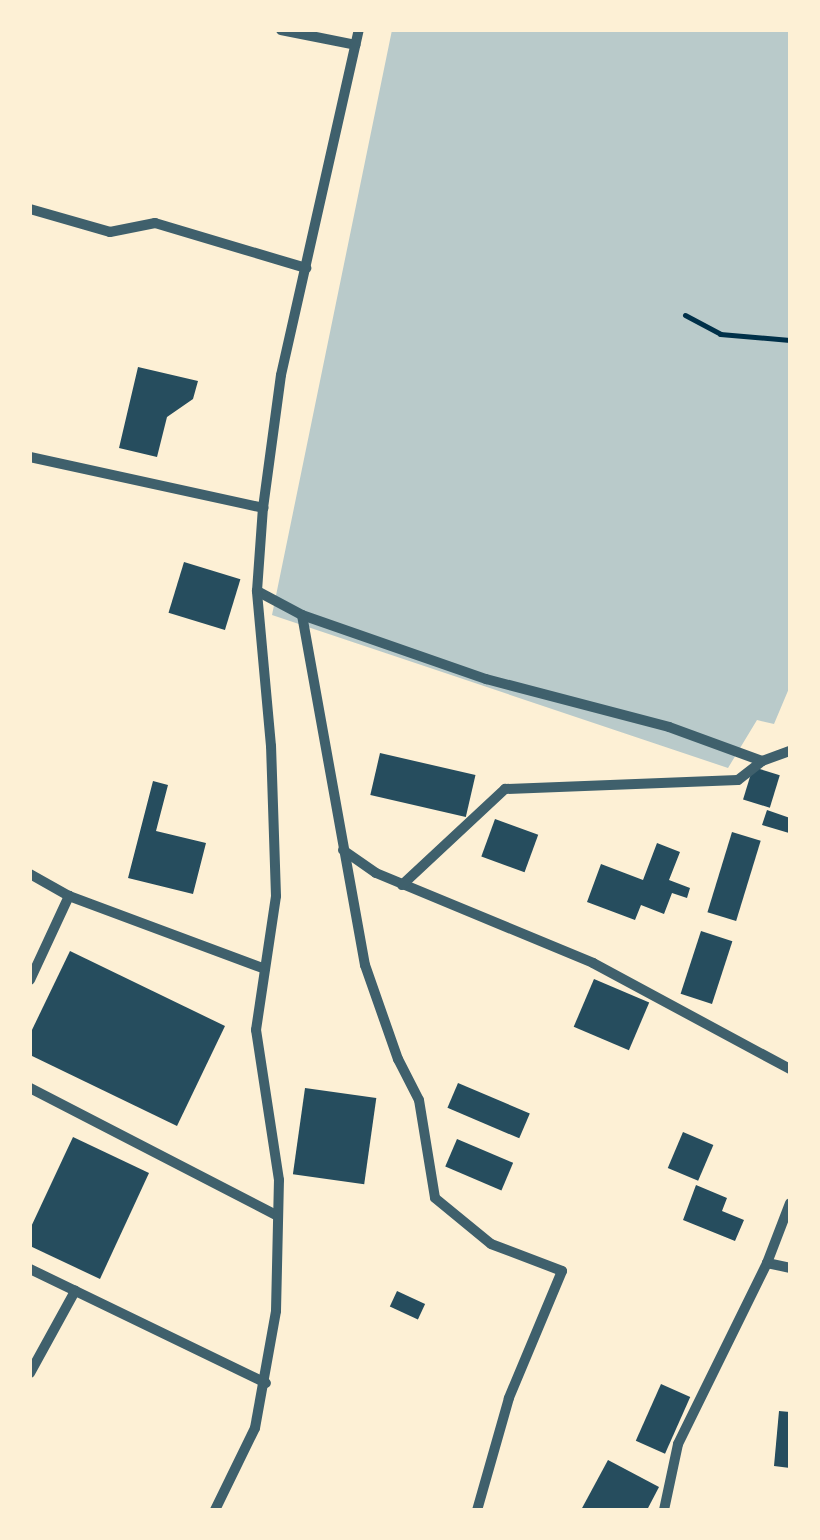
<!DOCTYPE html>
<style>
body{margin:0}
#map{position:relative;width:820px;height:1540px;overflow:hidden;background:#fdf0d5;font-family:Literata,serif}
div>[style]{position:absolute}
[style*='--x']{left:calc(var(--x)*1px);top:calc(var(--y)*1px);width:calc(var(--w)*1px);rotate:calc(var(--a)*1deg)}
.green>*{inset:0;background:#b9caca}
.building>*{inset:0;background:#264d5e;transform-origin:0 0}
.path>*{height:5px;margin:-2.5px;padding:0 2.5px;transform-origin:2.5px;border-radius:2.5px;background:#003049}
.minor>*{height:10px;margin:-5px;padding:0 5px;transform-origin:5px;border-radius:5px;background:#3f606c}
span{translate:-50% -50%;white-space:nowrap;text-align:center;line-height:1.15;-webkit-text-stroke:10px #fdf0d5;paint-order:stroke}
.frame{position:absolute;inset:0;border:32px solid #fdf0d5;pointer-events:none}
</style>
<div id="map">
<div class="green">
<div style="clip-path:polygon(392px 30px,790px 30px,790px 686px,774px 724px,757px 720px,728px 768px,272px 615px)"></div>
</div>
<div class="building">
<div style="clip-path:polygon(138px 367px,198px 381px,193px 399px,167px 417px,157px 457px,119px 448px)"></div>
<div style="left:184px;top:562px;width:59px;height:53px;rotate:17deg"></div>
<div style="left:380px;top:753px;width:98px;height:43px;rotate:13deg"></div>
<div style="left:753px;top:767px;width:28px;height:34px;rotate:17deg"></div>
<div style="clip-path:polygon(153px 781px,168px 785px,156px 831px,206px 843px,193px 894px,128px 878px)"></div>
<div style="clip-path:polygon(767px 810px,790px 818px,789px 833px,762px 825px)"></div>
<div style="left:495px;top:819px;width:46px;height:40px;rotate:20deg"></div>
<div style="left:732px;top:832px;width:30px;height:84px;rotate:17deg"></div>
<div style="clip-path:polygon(657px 843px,680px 852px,669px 880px,690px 888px,687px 898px,672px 893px,664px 914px,641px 905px,635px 920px,587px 902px,601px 864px,643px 880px)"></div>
<div style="left:701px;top:931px;width:33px;height:66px;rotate:18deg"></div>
<div style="clip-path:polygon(70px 951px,225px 1026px,177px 1126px,30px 1055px,30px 1034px)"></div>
<div style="left:594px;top:979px;width:60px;height:52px;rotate:23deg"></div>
<div style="left:458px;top:1083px;width:78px;height:27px;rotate:23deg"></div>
<div style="left:305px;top:1088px;width:72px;height:87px;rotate:8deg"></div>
<div style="left:683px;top:1132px;width:33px;height:39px;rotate:23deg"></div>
<div style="clip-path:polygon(73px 1137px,149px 1173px,100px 1279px,30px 1246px,30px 1229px)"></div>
<div style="left:457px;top:1139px;width:61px;height:30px;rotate:23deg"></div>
<div style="clip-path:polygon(696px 1185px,727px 1198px,722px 1211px,744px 1220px,735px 1241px,683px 1220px)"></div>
<div style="left:397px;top:1291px;width:31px;height:17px;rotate:25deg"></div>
<div style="left:661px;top:1384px;width:32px;height:62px;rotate:24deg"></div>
<div style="clip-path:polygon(779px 1411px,790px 1412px,790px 1468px,774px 1466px)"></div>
<div style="clip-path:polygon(608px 1460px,659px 1487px,647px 1510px,581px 1510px)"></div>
</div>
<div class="path">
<div style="--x:685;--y:315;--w:40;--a:28"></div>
<div style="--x:720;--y:334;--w:70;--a:4.9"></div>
</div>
<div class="minor">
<div style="--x:281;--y:30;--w:76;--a:11.3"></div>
<div style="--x:30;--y:209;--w:83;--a:16"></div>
<div style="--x:110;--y:232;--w:46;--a:-11.3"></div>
<div style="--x:155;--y:223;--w:158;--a:16.6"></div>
<div style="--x:30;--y:457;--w:239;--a:12.3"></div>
<div style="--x:257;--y:591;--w:51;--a:28.1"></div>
<div style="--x:302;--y:615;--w:195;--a:19.2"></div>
<div style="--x:486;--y:679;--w:189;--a:14.7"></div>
<div style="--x:669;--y:727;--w:99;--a:20.1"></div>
<div style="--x:302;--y:615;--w:356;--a:79.8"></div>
<div style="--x:365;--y:965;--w:100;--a:70.7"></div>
<div style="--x:398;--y:1059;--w:46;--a:62.9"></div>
<div style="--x:419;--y:1100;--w:99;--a:80.7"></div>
<div style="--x:435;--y:1198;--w:72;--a:39.4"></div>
<div style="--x:491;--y:1244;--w:76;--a:20.8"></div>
<div style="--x:562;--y:1271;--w:138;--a:112.7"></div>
<div style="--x:509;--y:1398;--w:116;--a:105.9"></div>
<div style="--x:343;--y:850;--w:40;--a:34.9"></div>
<div style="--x:376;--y:873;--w:235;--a:22.5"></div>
<div style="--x:593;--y:963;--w:224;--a:28.3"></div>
<div style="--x:30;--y:874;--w:45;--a:29.4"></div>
<div style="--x:69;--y:896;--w:209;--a:20.4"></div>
<div style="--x:402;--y:885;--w:141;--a:-43"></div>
<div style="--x:505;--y:789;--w:233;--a:-2.2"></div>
<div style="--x:738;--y:780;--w:31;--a:-38"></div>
<div style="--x:762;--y:761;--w:30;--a:-20"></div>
<div style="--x:30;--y:980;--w:93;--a:-65.1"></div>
<div style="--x:30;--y:1088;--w:279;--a:27.3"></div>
<div style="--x:767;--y:1263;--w:64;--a:-69"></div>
<div style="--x:30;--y:1269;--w:262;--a:25.8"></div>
<div style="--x:30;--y:1373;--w:94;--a:-61.2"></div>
<div style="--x:215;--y:1510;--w:91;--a:-64"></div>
<div style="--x:255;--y:1428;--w:119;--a:-79.8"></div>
<div style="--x:276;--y:1311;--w:131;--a:-88.7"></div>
<div style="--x:279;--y:1180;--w:152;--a:-98.7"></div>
<div style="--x:256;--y:1030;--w:135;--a:-81.5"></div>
<div style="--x:276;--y:896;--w:150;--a:-91.9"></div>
<div style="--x:271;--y:746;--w:156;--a:-95.2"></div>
<div style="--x:257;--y:591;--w:83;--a:-85.9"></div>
<div style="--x:263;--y:508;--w:134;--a:-82.3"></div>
<div style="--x:281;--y:375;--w:354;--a:-77.3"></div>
<div style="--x:664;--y:1510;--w:67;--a:-78"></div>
<div style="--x:678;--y:1444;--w:202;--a:-63.8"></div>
<div style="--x:767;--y:1263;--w:24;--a:12"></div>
</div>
<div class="frame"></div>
</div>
